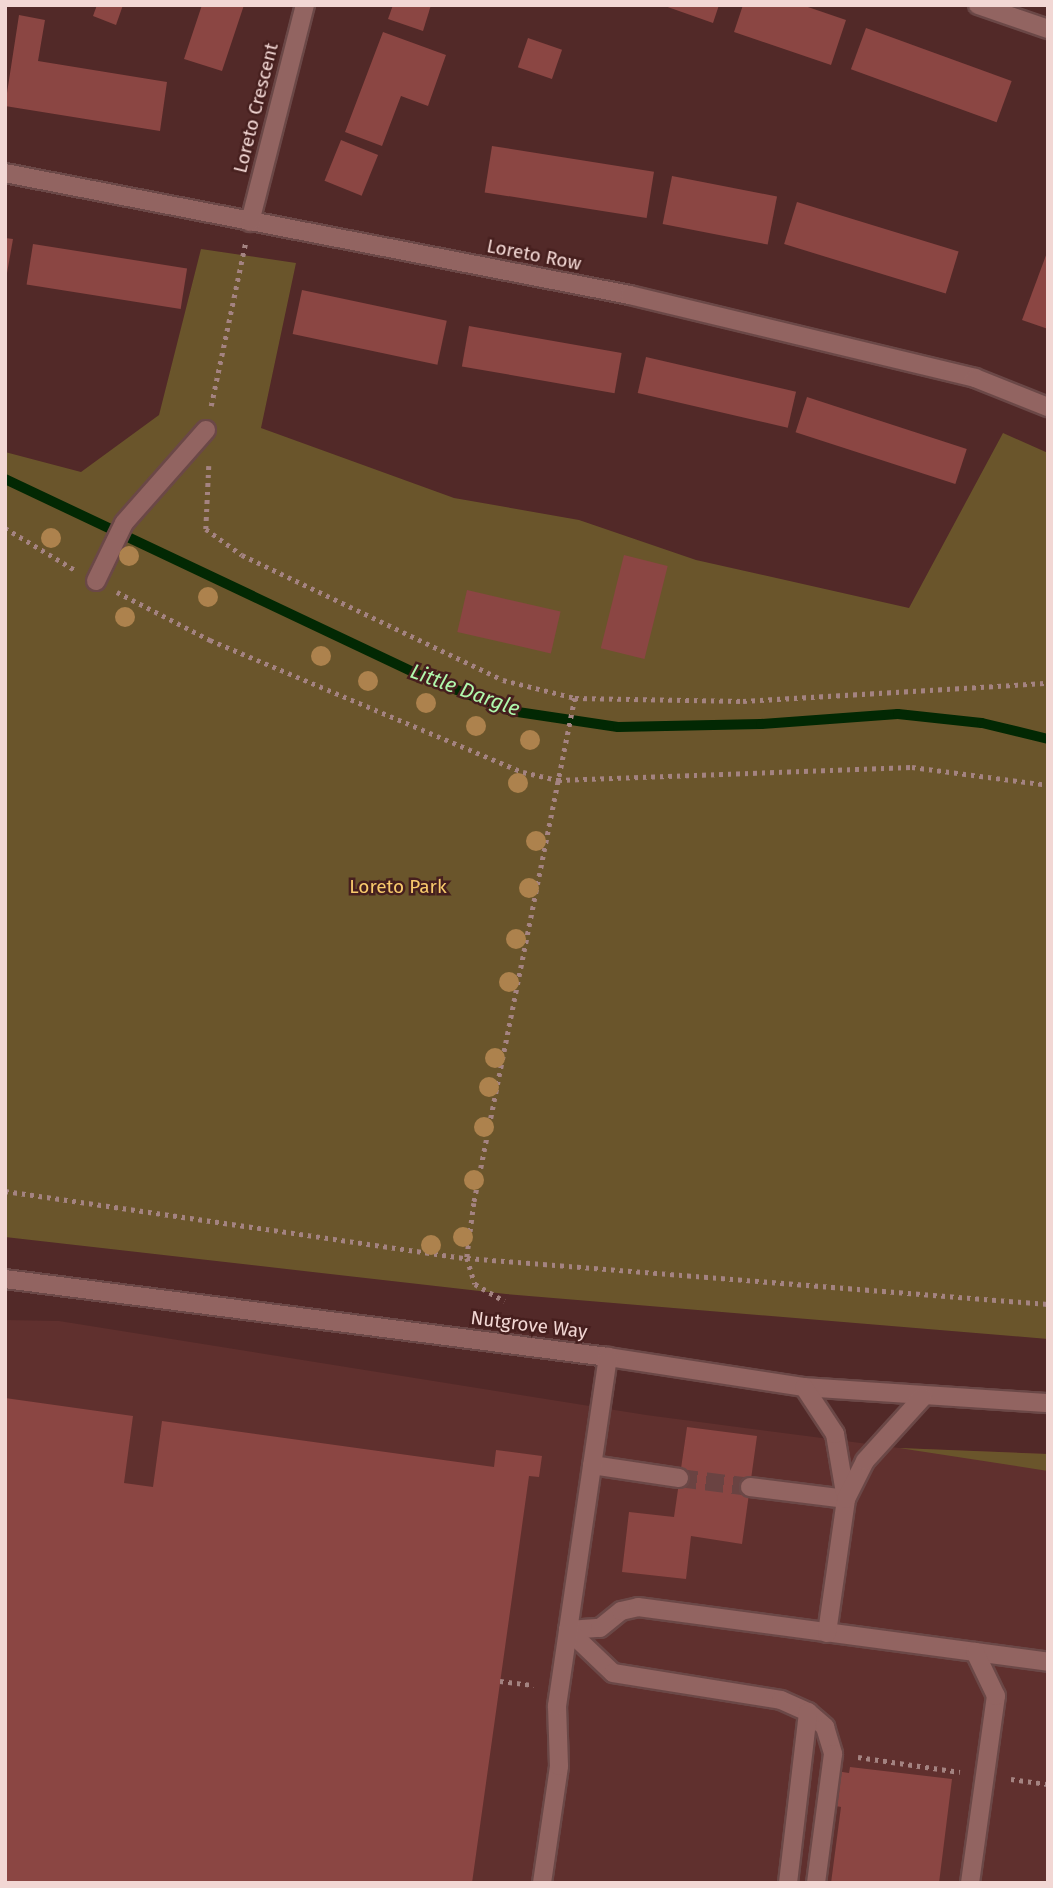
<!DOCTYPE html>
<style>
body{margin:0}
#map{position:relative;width:1053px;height:1888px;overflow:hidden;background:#522928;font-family:"Fira Sans",sans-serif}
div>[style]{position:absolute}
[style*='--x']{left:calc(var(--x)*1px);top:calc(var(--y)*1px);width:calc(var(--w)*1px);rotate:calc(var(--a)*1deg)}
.built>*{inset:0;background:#60302e}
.green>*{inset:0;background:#6a552b}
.stream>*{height:10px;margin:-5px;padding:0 5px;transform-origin:5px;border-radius:5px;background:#022803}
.building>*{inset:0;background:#8b4643;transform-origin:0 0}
.minor-tunnel>*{height:18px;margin-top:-9px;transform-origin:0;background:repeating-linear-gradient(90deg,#6a4342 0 18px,transparent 0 27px)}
.path>*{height:4.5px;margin-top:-2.25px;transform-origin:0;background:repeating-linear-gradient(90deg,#a48381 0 3.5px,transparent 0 8.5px)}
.roads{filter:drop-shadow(2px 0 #6b4847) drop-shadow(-2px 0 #6b4847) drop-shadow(0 2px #6b4847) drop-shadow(0 -2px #6b4847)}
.minor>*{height:18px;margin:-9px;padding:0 9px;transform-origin:9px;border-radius:9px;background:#926461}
.trees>*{width:20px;height:20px;margin:-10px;border-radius:50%;background:#ad824d}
span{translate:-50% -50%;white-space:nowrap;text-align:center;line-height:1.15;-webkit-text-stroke:5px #461f1e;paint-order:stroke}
.street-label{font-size:19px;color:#f2d7d4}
.park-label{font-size:19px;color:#f8ca6c}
.water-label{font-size:21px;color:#b0f8ac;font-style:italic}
.frame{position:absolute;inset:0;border:7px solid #f2d7d4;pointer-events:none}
</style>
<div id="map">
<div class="built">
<div style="clip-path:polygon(5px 1320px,59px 1321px,646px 1415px,899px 1448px,1048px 1454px,1048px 1883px,5px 1883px)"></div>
</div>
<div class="green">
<div style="clip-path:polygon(201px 249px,296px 263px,261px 428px,454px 498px,579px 520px,696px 560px,909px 608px,1003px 433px,1048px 453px,1048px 1339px,506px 1294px,5px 1237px,5px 452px,81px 472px,159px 415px)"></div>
<div style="clip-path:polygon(899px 1448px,1048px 1454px,1048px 1471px)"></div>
</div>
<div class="stream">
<div style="--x:5;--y:479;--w:466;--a:25.3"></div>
<div style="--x:426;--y:678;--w:91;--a:21.2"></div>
<div style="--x:511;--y:711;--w:108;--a:8.5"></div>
<div style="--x:618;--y:727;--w:143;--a:-1.2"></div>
<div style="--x:761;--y:724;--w:137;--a:-4.2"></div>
<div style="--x:898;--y:714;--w:84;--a:6.1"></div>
<div style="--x:982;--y:723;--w:68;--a:13.6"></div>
</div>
<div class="building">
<div style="clip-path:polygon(97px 5px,123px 5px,116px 25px,93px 16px)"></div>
<div style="clip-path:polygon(202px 5px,244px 5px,222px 71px,184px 59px)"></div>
<div style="clip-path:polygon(393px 5px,431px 5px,423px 31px,388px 19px)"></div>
<div style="clip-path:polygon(662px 5px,719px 5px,713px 23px)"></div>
<div style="clip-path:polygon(743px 5px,802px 5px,846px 20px,831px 65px,734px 32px)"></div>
<div style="clip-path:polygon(19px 15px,45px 20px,38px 61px,167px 82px,160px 131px,5px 106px)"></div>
<div style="left:866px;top:28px;width:155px;height:44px;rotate:20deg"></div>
<div style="clip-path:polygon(383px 32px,446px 55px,428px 106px,401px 96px,382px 146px,345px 132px)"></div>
<div style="left:528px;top:38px;width:36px;height:31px;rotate:19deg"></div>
<div style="left:341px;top:140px;width:40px;height:44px;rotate:22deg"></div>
<div style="left:492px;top:146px;width:164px;height:47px;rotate:9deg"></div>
<div style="left:672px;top:176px;width:107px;height:49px;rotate:11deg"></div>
<div style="left:797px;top:202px;width:169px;height:44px;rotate:17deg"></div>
<div style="clip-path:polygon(5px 238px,13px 239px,7px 273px,5px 273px)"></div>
<div style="left:33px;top:244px;width:156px;height:41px;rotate:9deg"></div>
<div style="clip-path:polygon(1048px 250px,1048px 329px,1022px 320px)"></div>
<div style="left:302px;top:290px;width:148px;height:45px;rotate:12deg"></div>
<div style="left:469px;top:326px;width:155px;height:41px;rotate:10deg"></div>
<div style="left:646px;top:357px;width:154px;height:37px;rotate:13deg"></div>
<div style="left:807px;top:397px;width:168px;height:37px;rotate:18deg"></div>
<div style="left:624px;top:555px;width:45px;height:96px;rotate:14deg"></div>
<div style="left:467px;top:590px;width:96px;height:43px;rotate:13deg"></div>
<div style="clip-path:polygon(5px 1398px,133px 1416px,124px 1483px,153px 1487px,162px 1421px,494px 1467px,496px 1450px,542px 1456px,539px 1477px,529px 1476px,472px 1883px,5px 1883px)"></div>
<div style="clip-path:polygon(687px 1427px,757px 1436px,742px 1544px,691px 1536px,686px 1579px,622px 1572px,629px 1512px,674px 1517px)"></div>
<div style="clip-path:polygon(850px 1767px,952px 1779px,939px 1883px,831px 1883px,841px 1807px,831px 1805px,836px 1771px,849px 1773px)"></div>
</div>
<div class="minor-tunnel">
<div style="--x:679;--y:1478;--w:72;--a:7.2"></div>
</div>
<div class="path">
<div style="--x:211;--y:406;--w:166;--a:-78.1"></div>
<div style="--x:209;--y:466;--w:63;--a:92.7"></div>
<div style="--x:206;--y:529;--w:44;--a:35.8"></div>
<div style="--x:242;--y:555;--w:289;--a:25.6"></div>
<div style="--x:503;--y:680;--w:74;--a:14"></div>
<div style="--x:575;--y:698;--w:168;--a:1"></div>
<div style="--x:743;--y:701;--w:306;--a:-3.4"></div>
<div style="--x:5;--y:528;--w:82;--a:31"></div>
<div style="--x:117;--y:592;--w:105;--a:27.3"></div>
<div style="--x:210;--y:640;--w:340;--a:22.9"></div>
<div style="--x:523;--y:772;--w:36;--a:13"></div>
<div style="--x:558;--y:780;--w:354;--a:-2.1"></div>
<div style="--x:912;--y:767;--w:137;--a:7.5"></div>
<div style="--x:575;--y:698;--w:515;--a:101.31"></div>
<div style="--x:474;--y:1203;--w:55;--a:97.3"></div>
<div style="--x:467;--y:1258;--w:583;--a:4.53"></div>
<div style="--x:5;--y:1191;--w:467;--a:8.3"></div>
<div style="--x:467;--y:1258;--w:27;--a:73"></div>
<div style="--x:475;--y:1284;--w:34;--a:30"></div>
<div style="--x:500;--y:1681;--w:34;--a:7"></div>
<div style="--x:858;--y:1757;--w:103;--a:8.4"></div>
<div style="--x:1011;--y:1779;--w:37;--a:8"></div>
</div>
<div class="roads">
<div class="minor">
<div style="--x:978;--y:5;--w:74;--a:18.9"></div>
<div style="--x:5;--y:173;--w:637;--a:11.05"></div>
<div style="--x:630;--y:295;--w:355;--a:13.5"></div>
<div style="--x:975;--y:378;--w:79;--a:21.7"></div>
<div style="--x:250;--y:222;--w:224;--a:-75.8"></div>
<div style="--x:96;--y:581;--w:64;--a:-64.2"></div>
<div style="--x:124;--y:523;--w:124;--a:-48.6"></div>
<div style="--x:5;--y:1279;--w:608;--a:7.37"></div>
<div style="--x:608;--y:1357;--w:198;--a:8.7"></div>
<div style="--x:804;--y:1387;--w:245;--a:3.8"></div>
<div style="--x:592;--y:1465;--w:88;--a:8.5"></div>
<div style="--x:750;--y:1487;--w:97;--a:7.1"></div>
<div style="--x:846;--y:1499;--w:66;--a:-99.6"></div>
<div style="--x:835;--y:1434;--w:56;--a:-123.4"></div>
<div style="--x:568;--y:1630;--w:32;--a:-4"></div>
<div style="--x:600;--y:1628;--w:27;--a:-39"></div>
<div style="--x:621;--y:1611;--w:17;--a:-13"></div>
<div style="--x:638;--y:1607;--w:414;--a:7.6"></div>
<div style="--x:568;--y:1630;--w:62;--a:43.7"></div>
<div style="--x:613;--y:1673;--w:170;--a:9.1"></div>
<div style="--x:781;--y:1700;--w:30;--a:24"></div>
<div style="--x:808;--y:1712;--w:23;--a:41"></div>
<div style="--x:825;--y:1727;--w:28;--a:73"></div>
<div style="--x:833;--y:1754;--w:130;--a:97.5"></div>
<div style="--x:827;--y:1633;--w:135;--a:-81.9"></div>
<div style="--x:846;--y:1499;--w:42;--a:-63.4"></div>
<div style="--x:865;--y:1461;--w:86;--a:-47.8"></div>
<div style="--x:542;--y:1883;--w:118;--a:-81.7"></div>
<div style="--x:559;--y:1766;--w:60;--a:-91.9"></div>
<div style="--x:557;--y:1706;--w:353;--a:-81.7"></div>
<div style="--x:788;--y:1883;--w:172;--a:-83.3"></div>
<div style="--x:970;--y:1883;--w:189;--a:-82.1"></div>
<div style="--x:996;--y:1696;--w:49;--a:-115.5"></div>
</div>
</div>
<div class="trees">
<div style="left:51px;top:538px"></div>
<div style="left:129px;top:556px"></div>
<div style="left:208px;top:597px"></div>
<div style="left:125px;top:617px"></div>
<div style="left:321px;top:656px"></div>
<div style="left:368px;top:681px"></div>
<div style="left:426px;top:703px"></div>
<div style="left:476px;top:726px"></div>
<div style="left:530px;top:740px"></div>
<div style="left:518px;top:783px"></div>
<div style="left:536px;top:841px"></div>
<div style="left:529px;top:888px"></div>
<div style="left:516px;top:939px"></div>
<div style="left:509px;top:982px"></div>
<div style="left:495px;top:1058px"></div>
<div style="left:489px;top:1087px"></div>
<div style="left:484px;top:1127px"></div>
<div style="left:474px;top:1180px"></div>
<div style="left:463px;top:1237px"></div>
<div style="left:431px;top:1245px"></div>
</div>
<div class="street-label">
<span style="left:256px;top:108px;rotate:-76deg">Loreto Crescent</span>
<span style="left:534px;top:255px;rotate:11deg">Loreto Row</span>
<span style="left:529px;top:1325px;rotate:7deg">Nutgrove Way</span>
</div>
<div class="park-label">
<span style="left:398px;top:887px">Loreto Park</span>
</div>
<div class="water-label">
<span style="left:465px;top:690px;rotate:20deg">Little Dargle</span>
</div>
<div class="frame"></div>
</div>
